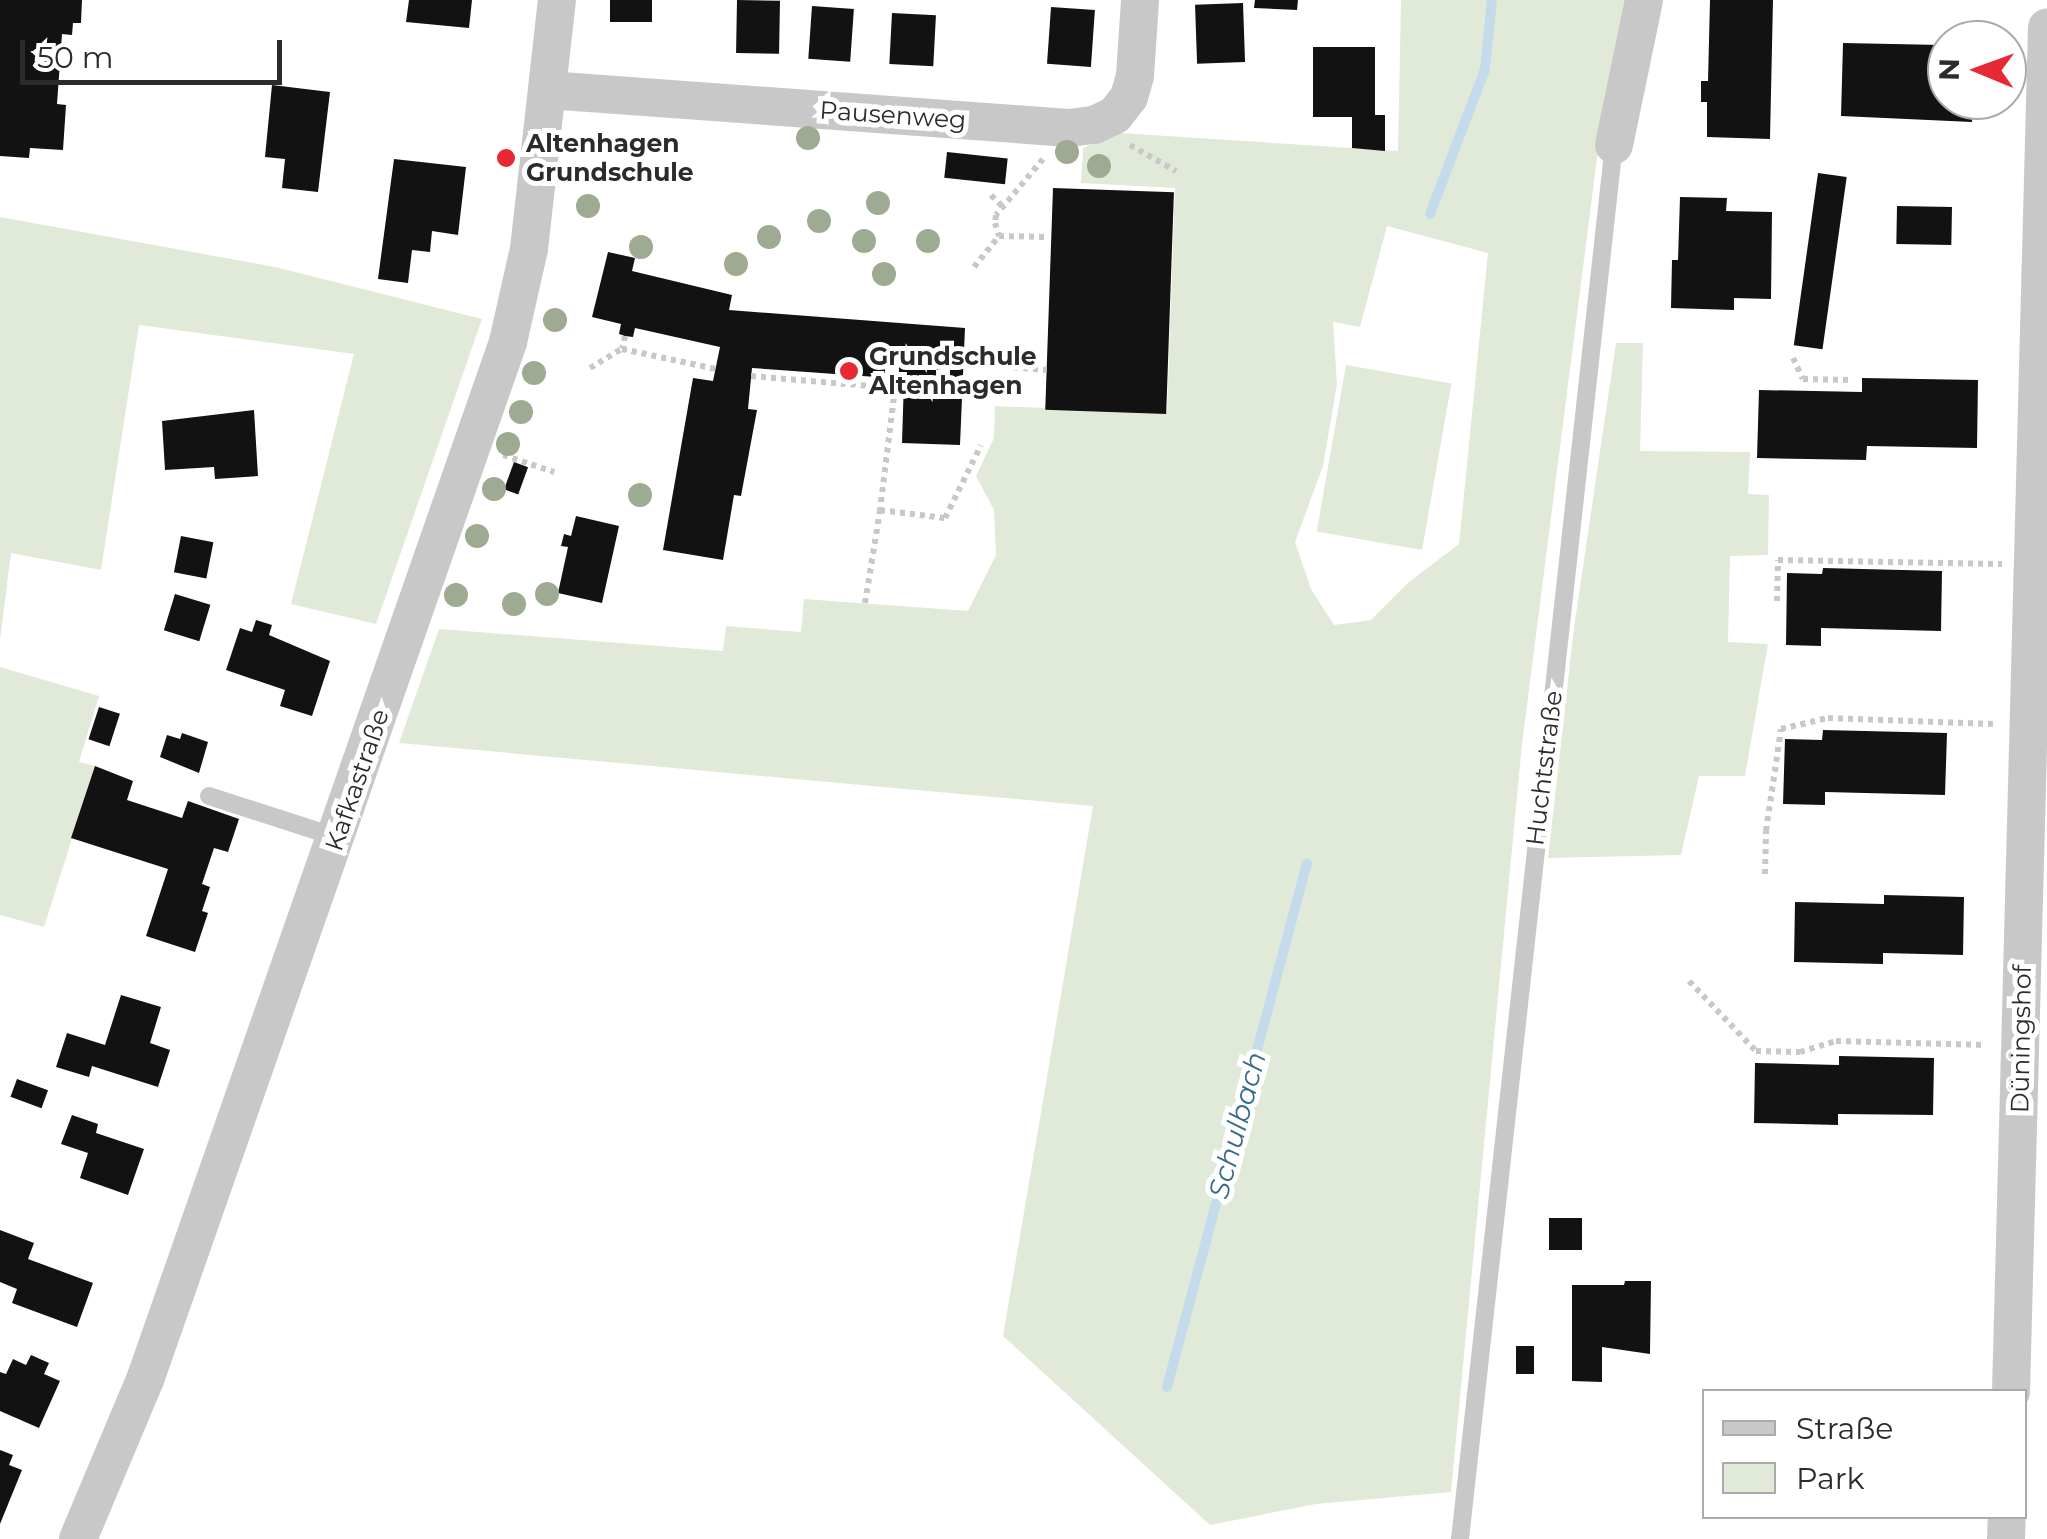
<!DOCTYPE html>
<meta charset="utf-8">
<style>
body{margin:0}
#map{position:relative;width:2047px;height:1539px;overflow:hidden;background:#fff;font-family:Montserrat,sans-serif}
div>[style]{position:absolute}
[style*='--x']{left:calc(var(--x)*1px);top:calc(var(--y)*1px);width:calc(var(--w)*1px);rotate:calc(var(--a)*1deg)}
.green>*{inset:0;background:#e1ead8;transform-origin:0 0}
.stream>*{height:10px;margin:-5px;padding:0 5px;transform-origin:5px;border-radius:5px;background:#c3dbeb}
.building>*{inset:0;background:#121212;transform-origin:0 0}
.path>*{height:6px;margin-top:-3px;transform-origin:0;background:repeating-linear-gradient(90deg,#c8c8c8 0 5px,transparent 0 10px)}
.lane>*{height:18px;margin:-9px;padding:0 9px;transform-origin:9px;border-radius:9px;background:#c8c8c8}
.street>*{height:38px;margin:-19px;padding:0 19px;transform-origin:19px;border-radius:19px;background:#c8c8c8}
.trees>*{width:24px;height:24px;margin:-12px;border-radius:50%;background:#9eab92}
.dots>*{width:28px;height:28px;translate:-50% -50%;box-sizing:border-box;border:5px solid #fff;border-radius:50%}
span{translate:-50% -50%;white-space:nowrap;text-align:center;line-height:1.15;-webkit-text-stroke:10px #fff;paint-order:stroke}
.street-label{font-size:25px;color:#2b2b2b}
.poi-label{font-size:25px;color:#2b2b2b;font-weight:700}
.left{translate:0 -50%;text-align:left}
.water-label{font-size:28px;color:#396b8d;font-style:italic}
.legend{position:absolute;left:1702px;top:1389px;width:325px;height:130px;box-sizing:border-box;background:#fff;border:2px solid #aaa;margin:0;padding:12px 18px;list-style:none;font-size:30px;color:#2b2b2b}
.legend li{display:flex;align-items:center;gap:20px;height:50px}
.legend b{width:50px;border:2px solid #aaa}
.north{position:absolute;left:1927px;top:20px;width:100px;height:100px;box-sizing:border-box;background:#fff;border:2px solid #aaa;border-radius:50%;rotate:271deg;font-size:28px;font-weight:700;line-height:40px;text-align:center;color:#2b2b2b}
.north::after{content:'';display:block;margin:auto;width:35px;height:45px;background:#e72934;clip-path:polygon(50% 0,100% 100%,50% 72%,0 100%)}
.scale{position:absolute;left:20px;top:40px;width:262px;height:45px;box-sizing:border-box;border:5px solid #2b2b2b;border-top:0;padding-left:12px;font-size:30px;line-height:35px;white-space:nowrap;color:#2b2b2b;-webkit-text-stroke:8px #fff;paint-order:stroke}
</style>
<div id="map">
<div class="green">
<div style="clip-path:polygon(evenodd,1401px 0,1626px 0,1600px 135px,1522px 744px,1451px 1492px,1316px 1504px,1210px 1525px,1003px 1336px,1093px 806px,399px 743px,439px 629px,723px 651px,726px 626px,801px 632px,804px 599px,968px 611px,996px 555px,994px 510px,976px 476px,994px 438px,995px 406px,1167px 413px,1175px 188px,1081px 183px,1083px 148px,1120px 133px,1398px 151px,1401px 0,1387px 226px,1488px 253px,1459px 544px,1409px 582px,1371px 620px,1334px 625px,1311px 589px,1295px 542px,1323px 466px,1337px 384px,1333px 322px,1360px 327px,1387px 226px)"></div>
<div style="clip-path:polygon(0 217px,275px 267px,482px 319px,376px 624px,291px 604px,354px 354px,139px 325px,101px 570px,11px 553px,0 640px)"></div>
<div style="clip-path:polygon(1616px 343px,1643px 343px,1640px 451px,1750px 452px,1748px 494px,1769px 495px,1768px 555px,1730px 556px,1728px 642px,1768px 644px,1745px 776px,1699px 776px,1681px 855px,1548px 858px,1574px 628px)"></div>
<div style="left:1346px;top:365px;width:107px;height:169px;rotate:10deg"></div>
<div style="clip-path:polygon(0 667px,99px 696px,79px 762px,95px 766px,44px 927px,0 915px)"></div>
</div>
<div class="stream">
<div style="--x:1430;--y:214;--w:155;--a:-69.2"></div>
<div style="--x:1485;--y:69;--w:69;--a:-84.2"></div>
<div style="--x:1167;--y:1387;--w:542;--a:-75.04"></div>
</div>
<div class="building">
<div style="clip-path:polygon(0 0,82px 0,81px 23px,73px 23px,72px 35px,62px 34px,57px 104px,66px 105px,63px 150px,30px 148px,29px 158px,0 156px)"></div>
<div style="clip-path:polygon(409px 0,472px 0,469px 28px,406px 22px)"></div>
<div style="left:610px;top:0;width:42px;height:22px"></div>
<div style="left:737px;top:0;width:43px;height:53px;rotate:1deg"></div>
<div style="clip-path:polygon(1255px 0,1298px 0,1297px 10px,1254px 8px)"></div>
<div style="clip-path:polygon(1710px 0,1773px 0,1770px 139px,1707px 137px,1707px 102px,1701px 102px,1701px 81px,1708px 81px)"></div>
<div style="left:1243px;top:3px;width:59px;height:48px;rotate:88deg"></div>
<div style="left:812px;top:6px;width:42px;height:53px;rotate:4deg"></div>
<div style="left:1051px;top:7px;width:44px;height:57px;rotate:4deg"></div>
<div style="left:892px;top:13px;width:44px;height:51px;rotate:3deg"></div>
<div style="clip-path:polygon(1843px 43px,1942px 45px,1947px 100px,1972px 100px,1972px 122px,1841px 116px)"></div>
<div style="clip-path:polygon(1313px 47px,1375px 47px,1375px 115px,1385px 115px,1385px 151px,1352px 148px,1352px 117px,1313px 117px)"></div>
<div style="clip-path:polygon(272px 85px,330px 92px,318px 192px,282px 188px,285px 159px,265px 157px)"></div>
<div style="left:947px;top:152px;width:61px;height:26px;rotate:6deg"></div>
<div style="clip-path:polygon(394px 159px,466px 167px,458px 235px,432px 231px,430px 252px,412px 250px,408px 283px,378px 279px)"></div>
<div style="left:1818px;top:173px;width:29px;height:174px;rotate:8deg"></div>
<div style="left:1053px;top:188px;width:121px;height:222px;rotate:2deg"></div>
<div style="clip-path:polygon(1680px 197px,1727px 198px,1726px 211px,1772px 212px,1771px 299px,1734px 298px,1734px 310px,1671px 308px,1672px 260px,1678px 260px)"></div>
<div style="left:1897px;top:206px;width:55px;height:38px;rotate:1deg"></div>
<div style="clip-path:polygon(608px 252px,635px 258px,632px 271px,732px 295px,729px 310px,965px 328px,960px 445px,902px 443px,904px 379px,752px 368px,748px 409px,757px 410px,741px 496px,734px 495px,723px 560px,663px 550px,693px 378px,713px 381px,720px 347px,635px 328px,633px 337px,625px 336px,619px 334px,621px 324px,592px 317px)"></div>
<div style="clip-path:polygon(1862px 378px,1978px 380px,1977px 448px,1867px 446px,1866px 460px,1757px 458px,1759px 390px,1862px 392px)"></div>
<div style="clip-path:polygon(254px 410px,258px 476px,215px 479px,214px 467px,165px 470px,162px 421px)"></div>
<div style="left:514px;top:462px;width:15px;height:29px;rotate:20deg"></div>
<div style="clip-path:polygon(576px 516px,619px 526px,602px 603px,558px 593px,568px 547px,561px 546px,564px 534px,571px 536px)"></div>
<div style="left:181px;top:536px;width:33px;height:37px;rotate:11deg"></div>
<div style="clip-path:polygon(1823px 568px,1942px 571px,1941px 631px,1821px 628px,1821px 646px,1786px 645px,1787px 573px,1822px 574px)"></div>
<div style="left:175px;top:594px;width:37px;height:38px;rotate:17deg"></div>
<div style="clip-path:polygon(256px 620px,272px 625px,269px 635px,330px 661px,312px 716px,280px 706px,285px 690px,226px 670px,240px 628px,252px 632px)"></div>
<div style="left:99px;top:707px;width:22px;height:34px;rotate:18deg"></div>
<div style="clip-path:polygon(1823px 730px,1947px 733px,1945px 795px,1825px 792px,1825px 805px,1783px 804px,1785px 739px,1822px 740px)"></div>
<div style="clip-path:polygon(182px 733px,208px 742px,199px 773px,160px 757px,167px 735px,180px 739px)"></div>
<div style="clip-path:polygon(95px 766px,133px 781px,127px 800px,182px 818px,188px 801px,239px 819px,228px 852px,214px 848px,202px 884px,210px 887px,202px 911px,208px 913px,195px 952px,146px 936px,168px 869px,71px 838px)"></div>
<div style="clip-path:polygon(1884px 895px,1964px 897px,1963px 955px,1883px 953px,1883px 964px,1794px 962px,1795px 902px,1884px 904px)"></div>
<div style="clip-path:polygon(121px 995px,161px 1007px,150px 1043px,170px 1050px,158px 1087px,92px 1066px,89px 1077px,56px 1067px,67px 1033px,105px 1045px)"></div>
<div style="clip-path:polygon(1839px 1056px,1934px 1058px,1933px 1115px,1838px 1114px,1838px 1125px,1754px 1123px,1755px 1063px,1839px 1065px)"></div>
<div style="left:17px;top:1079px;width:33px;height:19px;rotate:20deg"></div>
<div style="clip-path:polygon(72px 1115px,98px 1124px,96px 1133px,144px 1149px,128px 1195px,80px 1178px,88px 1153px,61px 1144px)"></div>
<div style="left:1549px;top:1218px;width:33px;height:32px"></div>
<div style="clip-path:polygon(0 1230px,34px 1243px,28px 1259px,93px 1283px,77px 1327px,12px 1303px,17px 1289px,0 1282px)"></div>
<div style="clip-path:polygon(1625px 1281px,1651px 1281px,1650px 1354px,1602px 1347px,1602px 1382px,1572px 1381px,1572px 1285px,1624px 1285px)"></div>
<div style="left:1516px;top:1346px;width:18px;height:28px"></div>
<div style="clip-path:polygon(31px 1355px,49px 1363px,44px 1374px,60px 1381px,39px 1428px,0 1411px,0 1372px,6px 1374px,13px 1359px,26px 1365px)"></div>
<div style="clip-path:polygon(0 1450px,13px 1455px,9px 1465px,22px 1470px,0 1524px)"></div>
</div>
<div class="path">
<div style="--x:1130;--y:145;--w:53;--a:29.5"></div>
<div style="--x:1043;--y:159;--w:73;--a:130"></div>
<div style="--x:996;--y:215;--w:8;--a:97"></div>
<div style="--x:995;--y:223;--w:14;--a:73"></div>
<div style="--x:999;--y:236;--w:46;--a:1.2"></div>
<div style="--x:991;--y:195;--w:17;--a:45"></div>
<div style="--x:974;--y:267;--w:40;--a:-51"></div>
<div style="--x:625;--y:336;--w:13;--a:103"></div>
<div style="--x:622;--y:349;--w:96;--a:12"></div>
<div style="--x:1793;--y:358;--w:23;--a:65"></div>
<div style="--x:1803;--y:379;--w:49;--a:1.2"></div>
<div style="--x:983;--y:365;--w:64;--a:4.5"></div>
<div style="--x:590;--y:368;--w:37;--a:-31"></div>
<div style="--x:751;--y:376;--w:144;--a:4.8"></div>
<div style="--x:895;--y:388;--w:123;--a:97"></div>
<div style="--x:880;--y:510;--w:65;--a:7"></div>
<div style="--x:945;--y:518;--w:81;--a:-63.7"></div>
<div style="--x:503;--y:455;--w:54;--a:18.4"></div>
<div style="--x:1777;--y:601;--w:41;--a:-88.6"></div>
<div style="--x:1778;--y:560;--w:224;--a:1"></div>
<div style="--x:865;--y:603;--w:94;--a:-80.8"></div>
<div style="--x:1765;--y:874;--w:43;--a:-88.7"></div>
<div style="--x:1766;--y:831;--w:103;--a:-81.6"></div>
<div style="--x:1781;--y:729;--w:48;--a:-13.2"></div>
<div style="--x:1828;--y:718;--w:165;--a:2.1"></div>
<div style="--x:1689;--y:981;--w:97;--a:46.3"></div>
<div style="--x:1756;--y:1051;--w:44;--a:1.3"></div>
<div style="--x:1800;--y:1052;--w:38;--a:-17"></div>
<div style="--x:1836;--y:1041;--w:150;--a:1.5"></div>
</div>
<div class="lane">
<div style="--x:209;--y:796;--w:133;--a:17.9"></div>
<div style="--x:1460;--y:1539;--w:1402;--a:-83.7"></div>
</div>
<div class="street">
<div style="--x:548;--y:90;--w:522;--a:4.17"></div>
<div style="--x:1069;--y:128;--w:25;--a:-7"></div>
<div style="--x:1094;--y:125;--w:23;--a:-25"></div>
<div style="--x:1115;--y:115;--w:23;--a:-52"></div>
<div style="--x:1129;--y:97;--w:22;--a:-74"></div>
<div style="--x:1135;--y:76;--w:76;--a:-86.2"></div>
<div style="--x:1614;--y:145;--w:148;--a:-78.3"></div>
<div style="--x:2011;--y:1392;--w:1365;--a:-88.49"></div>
<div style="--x:78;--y:1539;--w:176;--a:-67.2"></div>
<div style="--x:146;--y:1377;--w:1096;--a:-70.72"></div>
<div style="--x:508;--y:342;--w:95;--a:-77.3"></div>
<div style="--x:529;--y:249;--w:251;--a:-83.6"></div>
<div style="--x:2006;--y:1539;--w:23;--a:-88"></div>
</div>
<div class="trees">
<div style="left:808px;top:138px"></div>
<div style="left:1067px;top:152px"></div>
<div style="left:1099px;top:166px"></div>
<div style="left:878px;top:203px"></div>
<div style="left:588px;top:206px"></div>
<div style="left:819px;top:221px"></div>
<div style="left:769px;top:237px"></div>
<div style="left:864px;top:241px"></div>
<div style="left:928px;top:241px"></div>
<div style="left:641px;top:247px"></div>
<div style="left:736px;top:264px"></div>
<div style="left:884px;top:274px"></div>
<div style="left:555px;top:320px"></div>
<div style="left:534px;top:373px"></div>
<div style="left:521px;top:412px"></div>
<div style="left:508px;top:444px"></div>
<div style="left:494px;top:489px"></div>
<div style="left:640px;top:495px"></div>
<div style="left:477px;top:536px"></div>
<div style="left:547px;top:594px"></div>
<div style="left:456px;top:595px"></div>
<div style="left:514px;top:604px"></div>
</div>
<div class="dots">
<div style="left:506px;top:158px;background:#e72934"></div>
<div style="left:849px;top:371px;background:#e72934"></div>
</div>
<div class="street-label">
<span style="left:893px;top:115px;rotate:4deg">Pausenweg</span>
<span style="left:1544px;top:768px;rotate:-83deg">Huchtstraße</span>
<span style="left:357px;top:780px;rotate:-71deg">Kafkastraße</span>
<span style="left:2021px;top:1039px;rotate:-89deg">Düningshof</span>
</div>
<div class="poi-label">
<span class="left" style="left:526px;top:158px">Altenhagen<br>Grundschule</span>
<span class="left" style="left:869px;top:371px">Grundschule<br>Altenhagen</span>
</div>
<div class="water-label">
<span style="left:1237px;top:1125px;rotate:-75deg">Schulbach</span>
</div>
<ul class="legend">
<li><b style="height:12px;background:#c8c8c8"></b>Straße</li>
<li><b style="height:28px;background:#e1ead8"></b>Park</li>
</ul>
<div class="north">N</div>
<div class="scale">50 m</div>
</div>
